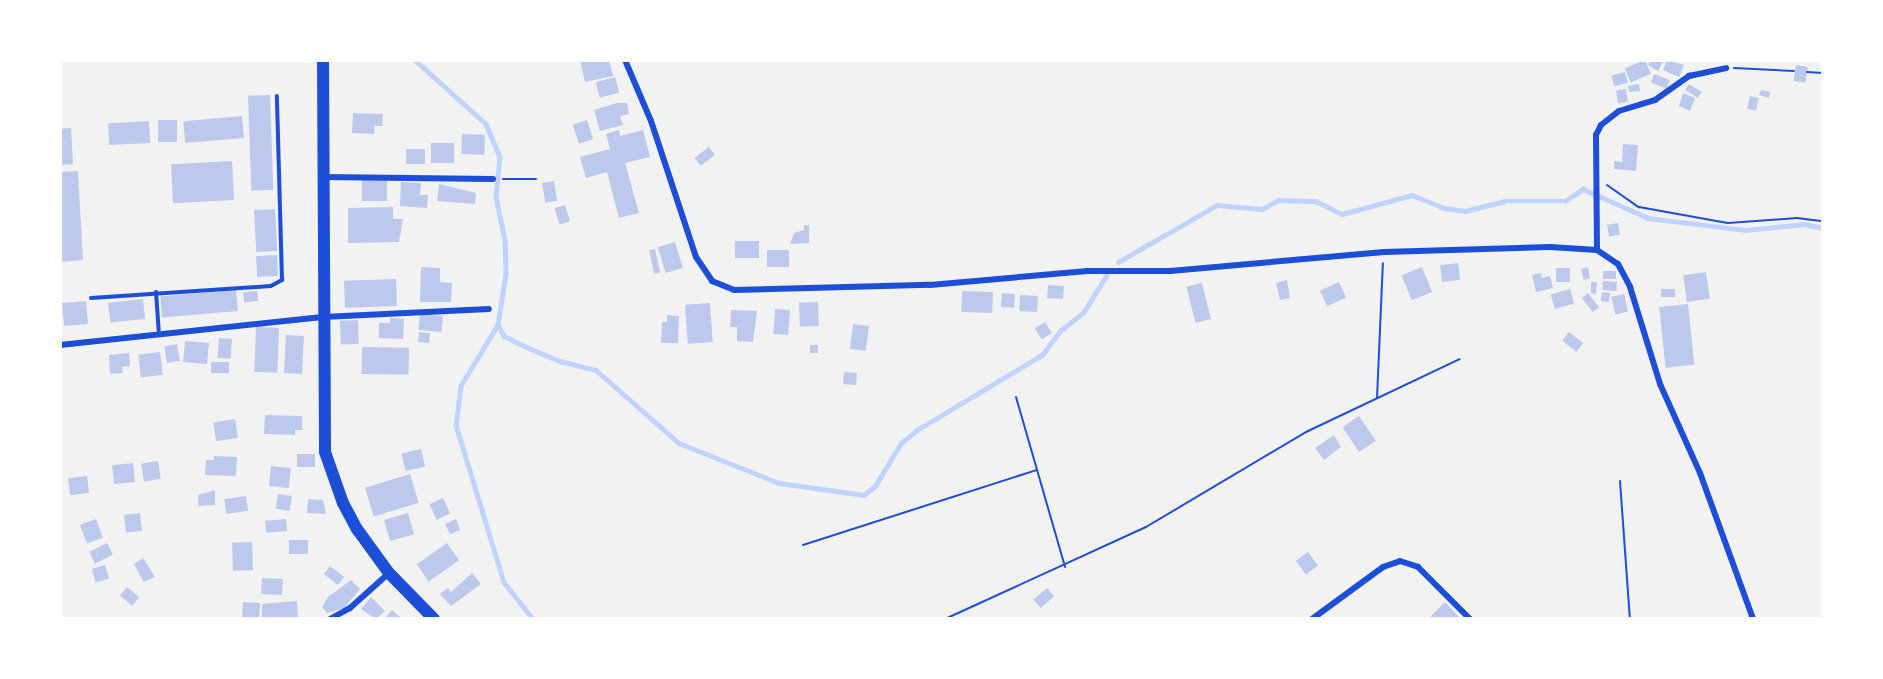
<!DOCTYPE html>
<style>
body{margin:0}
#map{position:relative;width:1883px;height:679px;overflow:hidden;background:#f2f2f2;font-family:"Alegreya Sans",sans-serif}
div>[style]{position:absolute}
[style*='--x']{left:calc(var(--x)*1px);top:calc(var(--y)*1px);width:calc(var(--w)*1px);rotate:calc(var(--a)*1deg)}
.stream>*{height:4.5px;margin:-2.25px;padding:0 2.25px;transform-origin:2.25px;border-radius:2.25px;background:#bfd3fe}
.building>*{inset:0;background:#bdc9ec;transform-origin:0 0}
.path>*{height:2px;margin:-1px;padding:0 1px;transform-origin:1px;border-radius:1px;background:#1d4ed8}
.service>*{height:4px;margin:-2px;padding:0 2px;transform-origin:2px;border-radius:2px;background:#1d4ed8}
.minor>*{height:6px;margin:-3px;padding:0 3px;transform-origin:3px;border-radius:3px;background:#1d4ed8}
.trunk>*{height:12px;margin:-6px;padding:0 6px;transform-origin:6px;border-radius:6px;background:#1d4ed8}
span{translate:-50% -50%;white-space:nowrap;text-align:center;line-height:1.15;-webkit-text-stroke:4.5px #fff;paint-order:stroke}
.frame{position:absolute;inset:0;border:62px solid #fff;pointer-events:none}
</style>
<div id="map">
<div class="stream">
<div style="--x:415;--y:60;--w:96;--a:42"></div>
<div style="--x:486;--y:124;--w:36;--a:67"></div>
<div style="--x:500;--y:157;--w:40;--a:95.7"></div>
<div style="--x:496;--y:197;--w:44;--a:78.2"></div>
<div style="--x:505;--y:240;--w:34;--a:88"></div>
<div style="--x:506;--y:274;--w:52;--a:98.9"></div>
<div style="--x:498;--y:325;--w:71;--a:121.2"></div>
<div style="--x:461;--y:386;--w:39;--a:97"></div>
<div style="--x:456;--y:425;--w:164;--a:73"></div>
<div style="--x:504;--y:582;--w:47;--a:51.9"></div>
<div style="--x:1118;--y:262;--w:114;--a:-29.9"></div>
<div style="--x:1217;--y:205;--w:45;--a:5.1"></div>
<div style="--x:1262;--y:209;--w:19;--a:-28"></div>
<div style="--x:1279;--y:200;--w:37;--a:2"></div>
<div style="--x:1316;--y:201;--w:29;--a:27"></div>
<div style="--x:1342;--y:214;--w:73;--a:-15.2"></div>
<div style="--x:1412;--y:195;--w:35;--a:22"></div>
<div style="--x:1444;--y:208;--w:21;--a:8"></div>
<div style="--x:1465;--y:211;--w:41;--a:-14"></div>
<div style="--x:1505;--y:201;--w:60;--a:0"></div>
<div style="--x:1565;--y:201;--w:22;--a:-34"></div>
<div style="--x:1583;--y:189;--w:71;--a:24"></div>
<div style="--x:1648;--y:218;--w:99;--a:7"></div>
<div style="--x:1746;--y:230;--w:58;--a:-5.9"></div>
<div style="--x:1804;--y:224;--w:19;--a:12"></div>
<div style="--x:498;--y:325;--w:13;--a:61"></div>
<div style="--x:504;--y:336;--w:28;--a:26"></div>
<div style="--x:529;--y:348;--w:34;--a:23"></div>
<div style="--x:560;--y:361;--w:37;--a:14"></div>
<div style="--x:596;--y:370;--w:111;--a:41.3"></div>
<div style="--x:679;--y:443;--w:108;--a:21.8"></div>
<div style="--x:779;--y:483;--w:86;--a:8"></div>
<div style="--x:864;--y:495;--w:14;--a:-39"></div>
<div style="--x:875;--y:486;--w:50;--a:-58.8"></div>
<div style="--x:901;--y:443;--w:21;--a:-39"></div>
<div style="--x:917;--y:430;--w:146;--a:-31"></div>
<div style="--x:1042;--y:355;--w:31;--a:-53"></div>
<div style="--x:1061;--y:330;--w:28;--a:-38"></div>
<div style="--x:1083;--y:313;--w:44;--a:-58.1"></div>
</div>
<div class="building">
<div style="clip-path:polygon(580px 60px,609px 60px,613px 76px,585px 82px)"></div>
<div style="left:1645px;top:60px;width:15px;height:22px;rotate:67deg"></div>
<div style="clip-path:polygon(1650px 60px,1664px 60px,1658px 71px,1648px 65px)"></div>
<div style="clip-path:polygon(1667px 60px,1684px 65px,1679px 77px,1663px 70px)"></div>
<div style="left:1796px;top:65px;width:12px;height:16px;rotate:9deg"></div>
<div style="left:1625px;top:72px;width:11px;height:14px;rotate:75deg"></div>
<div style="left:1654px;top:74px;width:17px;height:9px;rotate:21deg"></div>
<div style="left:615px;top:77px;width:16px;height:20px;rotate:75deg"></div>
<div style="clip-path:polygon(1639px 84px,1640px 91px,1629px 92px,1628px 86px)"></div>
<div style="left:1689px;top:84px;width:15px;height:7px;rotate:32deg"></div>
<div style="left:1626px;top:89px;width:13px;height:10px;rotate:81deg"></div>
<div style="clip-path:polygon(1761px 90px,1770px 92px,1769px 98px,1759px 95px)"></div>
<div style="clip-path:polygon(1683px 93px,1695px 98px,1690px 111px,1679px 106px)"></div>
<div style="left:270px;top:95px;width:95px;height:22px;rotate:88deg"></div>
<div style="left:1750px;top:96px;width:9px;height:13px;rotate:13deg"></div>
<div style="clip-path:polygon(617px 103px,627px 103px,629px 114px,620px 116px,623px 125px,600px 131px,594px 110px)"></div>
<div style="clip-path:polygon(353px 113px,383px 114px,382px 126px,374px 126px,374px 134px,352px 133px)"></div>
<div style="left:242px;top:116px;width:22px;height:59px;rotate:85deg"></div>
<div style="left:158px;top:120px;width:19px;height:22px"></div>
<div style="left:587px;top:120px;width:20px;height:15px;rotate:72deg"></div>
<div style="left:149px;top:121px;width:22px;height:41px;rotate:87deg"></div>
<div style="clip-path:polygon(71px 128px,73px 164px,60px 165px,60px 129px)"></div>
<div style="clip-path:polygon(619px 130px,620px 136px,643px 130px,650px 157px,625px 163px,639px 213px,619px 218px,607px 172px,586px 178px,580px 157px,610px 149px,606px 134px)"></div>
<div style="left:462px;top:134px;width:23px;height:20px;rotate:2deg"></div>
<div style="left:431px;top:143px;width:23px;height:20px"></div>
<div style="clip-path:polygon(1623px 144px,1638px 145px,1636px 171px,1614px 169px,1614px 161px,1622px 162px)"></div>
<div style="left:709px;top:147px;width:10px;height:18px;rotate:53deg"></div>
<div style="left:406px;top:149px;width:19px;height:15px"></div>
<div style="left:232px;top:161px;width:39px;height:61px;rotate:87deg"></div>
<div style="clip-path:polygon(78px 171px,83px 260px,60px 262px,60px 172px)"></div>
<div style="left:362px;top:180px;width:25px;height:21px"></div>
<div style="left:554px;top:181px;width:20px;height:12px;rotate:81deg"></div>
<div style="clip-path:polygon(401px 182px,421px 183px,420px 195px,428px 195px,427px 208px,400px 206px)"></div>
<div style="clip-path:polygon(439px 184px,476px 193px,475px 204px,437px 201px)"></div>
<div style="left:565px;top:205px;width:17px;height:11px;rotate:73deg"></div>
<div style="clip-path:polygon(393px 207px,393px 219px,403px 219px,399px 242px,348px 243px,348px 208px)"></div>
<div style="left:275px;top:209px;width:42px;height:21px;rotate:87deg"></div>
<div style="left:1618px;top:223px;width:12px;height:11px;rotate:81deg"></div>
<div style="clip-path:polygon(804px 225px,809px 225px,809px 243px,790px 244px,794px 233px,804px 230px)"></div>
<div style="left:735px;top:241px;width:24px;height:17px"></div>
<div style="left:675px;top:242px;width:27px;height:18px;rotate:73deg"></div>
<div style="left:655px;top:249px;width:24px;height:6px;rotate:78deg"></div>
<div style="left:767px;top:250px;width:22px;height:17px"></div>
<div style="left:277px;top:255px;width:21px;height:21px;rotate:87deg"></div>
<div style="left:1458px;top:263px;width:17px;height:18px;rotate:83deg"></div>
<div style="clip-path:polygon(421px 267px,440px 268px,440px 282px,452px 283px,451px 302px,420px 302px)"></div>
<div style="left:1422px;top:267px;width:27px;height:22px;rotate:68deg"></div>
<div style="clip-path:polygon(1588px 267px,1590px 278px,1584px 280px,1581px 269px)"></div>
<div style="left:1556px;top:268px;width:14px;height:14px"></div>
<div style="left:1616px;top:271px;width:8px;height:13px;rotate:90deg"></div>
<div style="left:1706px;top:272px;width:27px;height:23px;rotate:82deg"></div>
<div style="clip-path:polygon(1541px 273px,1542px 278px,1550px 276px,1553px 288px,1536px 292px,1532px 275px)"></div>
<div style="left:396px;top:279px;width:27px;height:52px;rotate:88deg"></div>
<div style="clip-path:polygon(1287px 280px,1290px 298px,1280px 300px,1276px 283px)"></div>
<div style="left:1603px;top:281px;width:14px;height:9px;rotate:4deg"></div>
<div style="left:1339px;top:282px;width:17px;height:21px;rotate:65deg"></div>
<div style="clip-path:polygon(1591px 282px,1597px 282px,1596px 294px,1591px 293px)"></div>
<div style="left:1202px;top:283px;width:37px;height:16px;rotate:76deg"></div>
<div style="left:1048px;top:285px;width:16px;height:13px;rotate:4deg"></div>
<div style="left:1570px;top:289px;width:15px;height:20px;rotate:74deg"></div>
<div style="left:1661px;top:289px;width:14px;height:8px"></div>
<div style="left:236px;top:290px;width:21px;height:76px;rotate:85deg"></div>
<div style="left:257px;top:291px;width:10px;height:14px;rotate:84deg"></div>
<div style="left:962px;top:291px;width:31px;height:21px;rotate:2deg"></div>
<div style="left:1602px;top:292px;width:8px;height:9px;rotate:7deg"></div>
<div style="left:1002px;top:293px;width:13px;height:14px;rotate:4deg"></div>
<div style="left:1588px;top:293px;width:18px;height:8px;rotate:52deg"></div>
<div style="left:1624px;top:294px;width:18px;height:13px;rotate:77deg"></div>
<div style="left:1020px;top:295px;width:18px;height:16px;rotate:3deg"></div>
<div style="left:143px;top:299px;width:20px;height:35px;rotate:84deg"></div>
<div style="left:86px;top:301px;width:23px;height:24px;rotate:85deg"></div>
<div style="left:818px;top:302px;width:24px;height:19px;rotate:88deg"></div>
<div style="left:710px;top:303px;width:39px;height:25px;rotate:86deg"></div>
<div style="left:1688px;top:304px;width:61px;height:29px;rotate:84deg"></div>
<div style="left:775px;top:309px;width:15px;height:25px;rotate:4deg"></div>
<div style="clip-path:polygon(731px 310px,757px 311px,753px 342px,737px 341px,737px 327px,730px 327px)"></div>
<div style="left:420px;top:314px;width:23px;height:16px;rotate:5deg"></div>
<div style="clip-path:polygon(667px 315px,679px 316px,678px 343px,661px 343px,662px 322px,667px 322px)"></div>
<div style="clip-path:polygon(390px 318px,404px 319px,403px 339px,379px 338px,379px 323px,390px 323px)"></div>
<div style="left:358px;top:320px;width:24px;height:18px;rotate:88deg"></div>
<div style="left:1045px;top:322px;width:13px;height:12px;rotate:58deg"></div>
<div style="left:853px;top:324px;width:16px;height:25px;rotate:7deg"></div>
<div style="left:256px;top:327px;width:23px;height:45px;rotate:2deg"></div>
<div style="left:419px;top:332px;width:11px;height:10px;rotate:5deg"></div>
<div style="left:1569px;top:332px;width:18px;height:11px;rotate:38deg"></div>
<div style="left:286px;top:335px;width:18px;height:38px;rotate:3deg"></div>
<div style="left:219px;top:338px;width:13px;height:20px;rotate:4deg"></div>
<div style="left:185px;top:341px;width:24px;height:21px;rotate:5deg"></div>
<div style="left:177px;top:344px;width:17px;height:13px;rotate:80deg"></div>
<div style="left:810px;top:345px;width:8px;height:8px"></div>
<div style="left:362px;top:347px;width:47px;height:27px;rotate:1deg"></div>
<div style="left:160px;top:352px;width:23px;height:22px;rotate:83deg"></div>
<div style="clip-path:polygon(129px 353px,130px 366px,122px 367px,123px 373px,110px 374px,109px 355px)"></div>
<div style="left:211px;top:362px;width:18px;height:11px"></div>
<div style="left:844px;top:372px;width:13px;height:12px;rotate:4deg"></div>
<div style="clip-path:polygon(265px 415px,302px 416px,302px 430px,295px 430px,295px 435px,264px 434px)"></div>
<div style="left:1359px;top:416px;width:30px;height:20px;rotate:56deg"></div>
<div style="left:235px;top:419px;width:19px;height:22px;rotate:81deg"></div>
<div style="clip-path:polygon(1334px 435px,1341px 447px,1324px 460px,1315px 448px)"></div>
<div style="left:421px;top:449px;width:18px;height:20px;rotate:77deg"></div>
<div style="left:297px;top:454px;width:18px;height:13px"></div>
<div style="clip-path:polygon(214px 456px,237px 457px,236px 476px,205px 475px,206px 460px,214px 460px)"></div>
<div style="left:158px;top:461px;width:18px;height:17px;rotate:81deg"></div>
<div style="left:133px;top:463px;width:19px;height:21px;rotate:84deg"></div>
<div style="left:271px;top:466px;width:20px;height:20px;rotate:6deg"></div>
<div style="left:410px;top:474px;width:30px;height:47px;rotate:73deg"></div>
<div style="left:87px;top:476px;width:17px;height:19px;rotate:83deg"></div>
<div style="clip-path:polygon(215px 490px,215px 505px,198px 506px,198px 495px)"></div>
<div style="left:278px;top:494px;width:14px;height:15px;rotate:8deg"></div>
<div style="left:246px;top:496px;width:15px;height:22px;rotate:82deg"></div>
<div style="left:443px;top:498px;width:17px;height:15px;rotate:65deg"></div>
<div style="clip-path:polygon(308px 499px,323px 500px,326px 514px,307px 513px)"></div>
<div style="left:140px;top:513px;width:18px;height:16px;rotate:84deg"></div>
<div style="left:408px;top:513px;width:22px;height:25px;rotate:74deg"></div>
<div style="left:96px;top:519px;width:20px;height:17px;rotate:70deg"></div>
<div style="left:286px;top:519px;width:12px;height:21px;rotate:85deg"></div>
<div style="clip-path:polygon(456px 519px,460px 530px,450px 534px,445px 524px)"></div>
<div style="left:308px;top:540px;width:14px;height:19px;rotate:90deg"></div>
<div style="left:252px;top:542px;width:28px;height:20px;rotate:88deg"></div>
<div style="left:107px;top:543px;width:13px;height:20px;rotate:63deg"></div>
<div style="left:447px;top:543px;width:21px;height:37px;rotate:55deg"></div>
<div style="left:1308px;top:552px;width:17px;height:15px;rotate:54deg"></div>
<div style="clip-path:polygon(143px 558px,155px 577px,144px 582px,134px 564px)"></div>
<div style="left:105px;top:565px;width:14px;height:14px;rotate:73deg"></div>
<div style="left:330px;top:566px;width:18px;height:10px;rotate:38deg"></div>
<div style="clip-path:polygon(472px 573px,481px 584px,451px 606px,440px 594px,448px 588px,451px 592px)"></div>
<div style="left:262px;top:578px;width:21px;height:16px;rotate:3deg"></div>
<div style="clip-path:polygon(351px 580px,360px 589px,344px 608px,327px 613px,322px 607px,328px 597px)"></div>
<div style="left:127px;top:587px;width:16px;height:11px;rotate:40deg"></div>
<div style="left:1047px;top:588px;width:11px;height:18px;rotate:49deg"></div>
<div style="clip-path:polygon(371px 597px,385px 611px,376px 619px,361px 609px)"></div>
<div style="clip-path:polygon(297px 601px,298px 619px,262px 619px,262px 604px)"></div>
<div style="left:243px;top:602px;width:17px;height:16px;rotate:3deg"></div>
<div style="clip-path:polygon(1445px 602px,1461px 619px,1428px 619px)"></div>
<div style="clip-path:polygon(392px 610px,402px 619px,384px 619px)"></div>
</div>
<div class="path">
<div style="--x:1734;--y:68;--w:60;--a:2.9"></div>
<div style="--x:1807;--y:72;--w:16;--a:4"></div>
<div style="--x:503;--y:179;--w:33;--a:0"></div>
<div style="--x:1607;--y:185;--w:39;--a:35"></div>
<div style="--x:1639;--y:207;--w:90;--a:10.2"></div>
<div style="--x:1728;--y:223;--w:69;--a:-4.1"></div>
<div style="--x:1797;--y:218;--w:26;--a:7"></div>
<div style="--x:1016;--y:397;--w:177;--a:73.9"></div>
<div style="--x:1377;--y:398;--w:135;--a:-87.5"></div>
<div style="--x:1620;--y:481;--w:138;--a:85.9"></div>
<div style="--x:803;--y:545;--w:245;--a:-17.8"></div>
<div style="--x:945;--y:619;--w:221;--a:-24.6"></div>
<div style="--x:1146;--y:527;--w:186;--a:-30.7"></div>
<div style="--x:1306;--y:432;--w:170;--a:-25.4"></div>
</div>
<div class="service">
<div style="--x:156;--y:292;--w:39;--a:86"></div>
<div style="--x:91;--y:298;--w:180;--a:-3.8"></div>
<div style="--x:271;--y:286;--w:13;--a:-29"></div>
<div style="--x:282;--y:280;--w:184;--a:-91.6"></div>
</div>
<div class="minor">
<div style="--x:625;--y:60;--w:66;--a:66.9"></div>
<div style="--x:651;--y:121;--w:143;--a:71.7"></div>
<div style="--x:696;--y:257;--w:29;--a:56"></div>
<div style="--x:712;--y:281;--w:24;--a:22"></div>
<div style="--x:734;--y:290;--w:196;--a:-1.5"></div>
<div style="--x:930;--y:285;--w:158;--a:-5.1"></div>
<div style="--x:1087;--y:271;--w:83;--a:0"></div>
<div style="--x:1170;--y:271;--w:215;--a:-5.1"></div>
<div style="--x:1384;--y:252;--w:166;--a:-1.7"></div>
<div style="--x:1550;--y:247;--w:47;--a:3.7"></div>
<div style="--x:1597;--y:250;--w:25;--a:34"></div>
<div style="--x:1618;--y:264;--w:26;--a:62"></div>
<div style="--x:1630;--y:287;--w:102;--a:72.8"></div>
<div style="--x:1660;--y:384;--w:98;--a:65.8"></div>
<div style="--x:1700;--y:473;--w:155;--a:70"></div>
<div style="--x:323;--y:177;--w:170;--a:0.7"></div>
<div style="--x:1597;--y:250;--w:115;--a:-90.5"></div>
<div style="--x:1596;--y:135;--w:11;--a:-63"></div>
<div style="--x:1601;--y:125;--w:23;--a:-38"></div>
<div style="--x:1619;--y:111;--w:38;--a:-17"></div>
<div style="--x:1655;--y:100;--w:42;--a:-35.2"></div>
<div style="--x:1689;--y:76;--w:38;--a:-12"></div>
<div style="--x:60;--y:345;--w:264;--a:-6.1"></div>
<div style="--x:323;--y:317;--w:166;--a:-2.8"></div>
<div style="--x:330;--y:619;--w:23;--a:-29"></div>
<div style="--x:350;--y:608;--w:52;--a:-41.9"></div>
<div style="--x:1312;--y:619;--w:88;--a:-36.2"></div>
<div style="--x:1383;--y:567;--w:18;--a:-19"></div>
<div style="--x:1400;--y:561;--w:19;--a:18"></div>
<div style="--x:1418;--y:567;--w:74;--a:45"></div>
</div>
<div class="trunk">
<div style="--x:323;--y:60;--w:392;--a:89.7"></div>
<div style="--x:325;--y:452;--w:54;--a:70.6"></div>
<div style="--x:343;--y:503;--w:30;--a:62"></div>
<div style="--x:357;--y:529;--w:54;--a:54"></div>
<div style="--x:389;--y:573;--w:64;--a:45.6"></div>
</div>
<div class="frame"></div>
</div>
